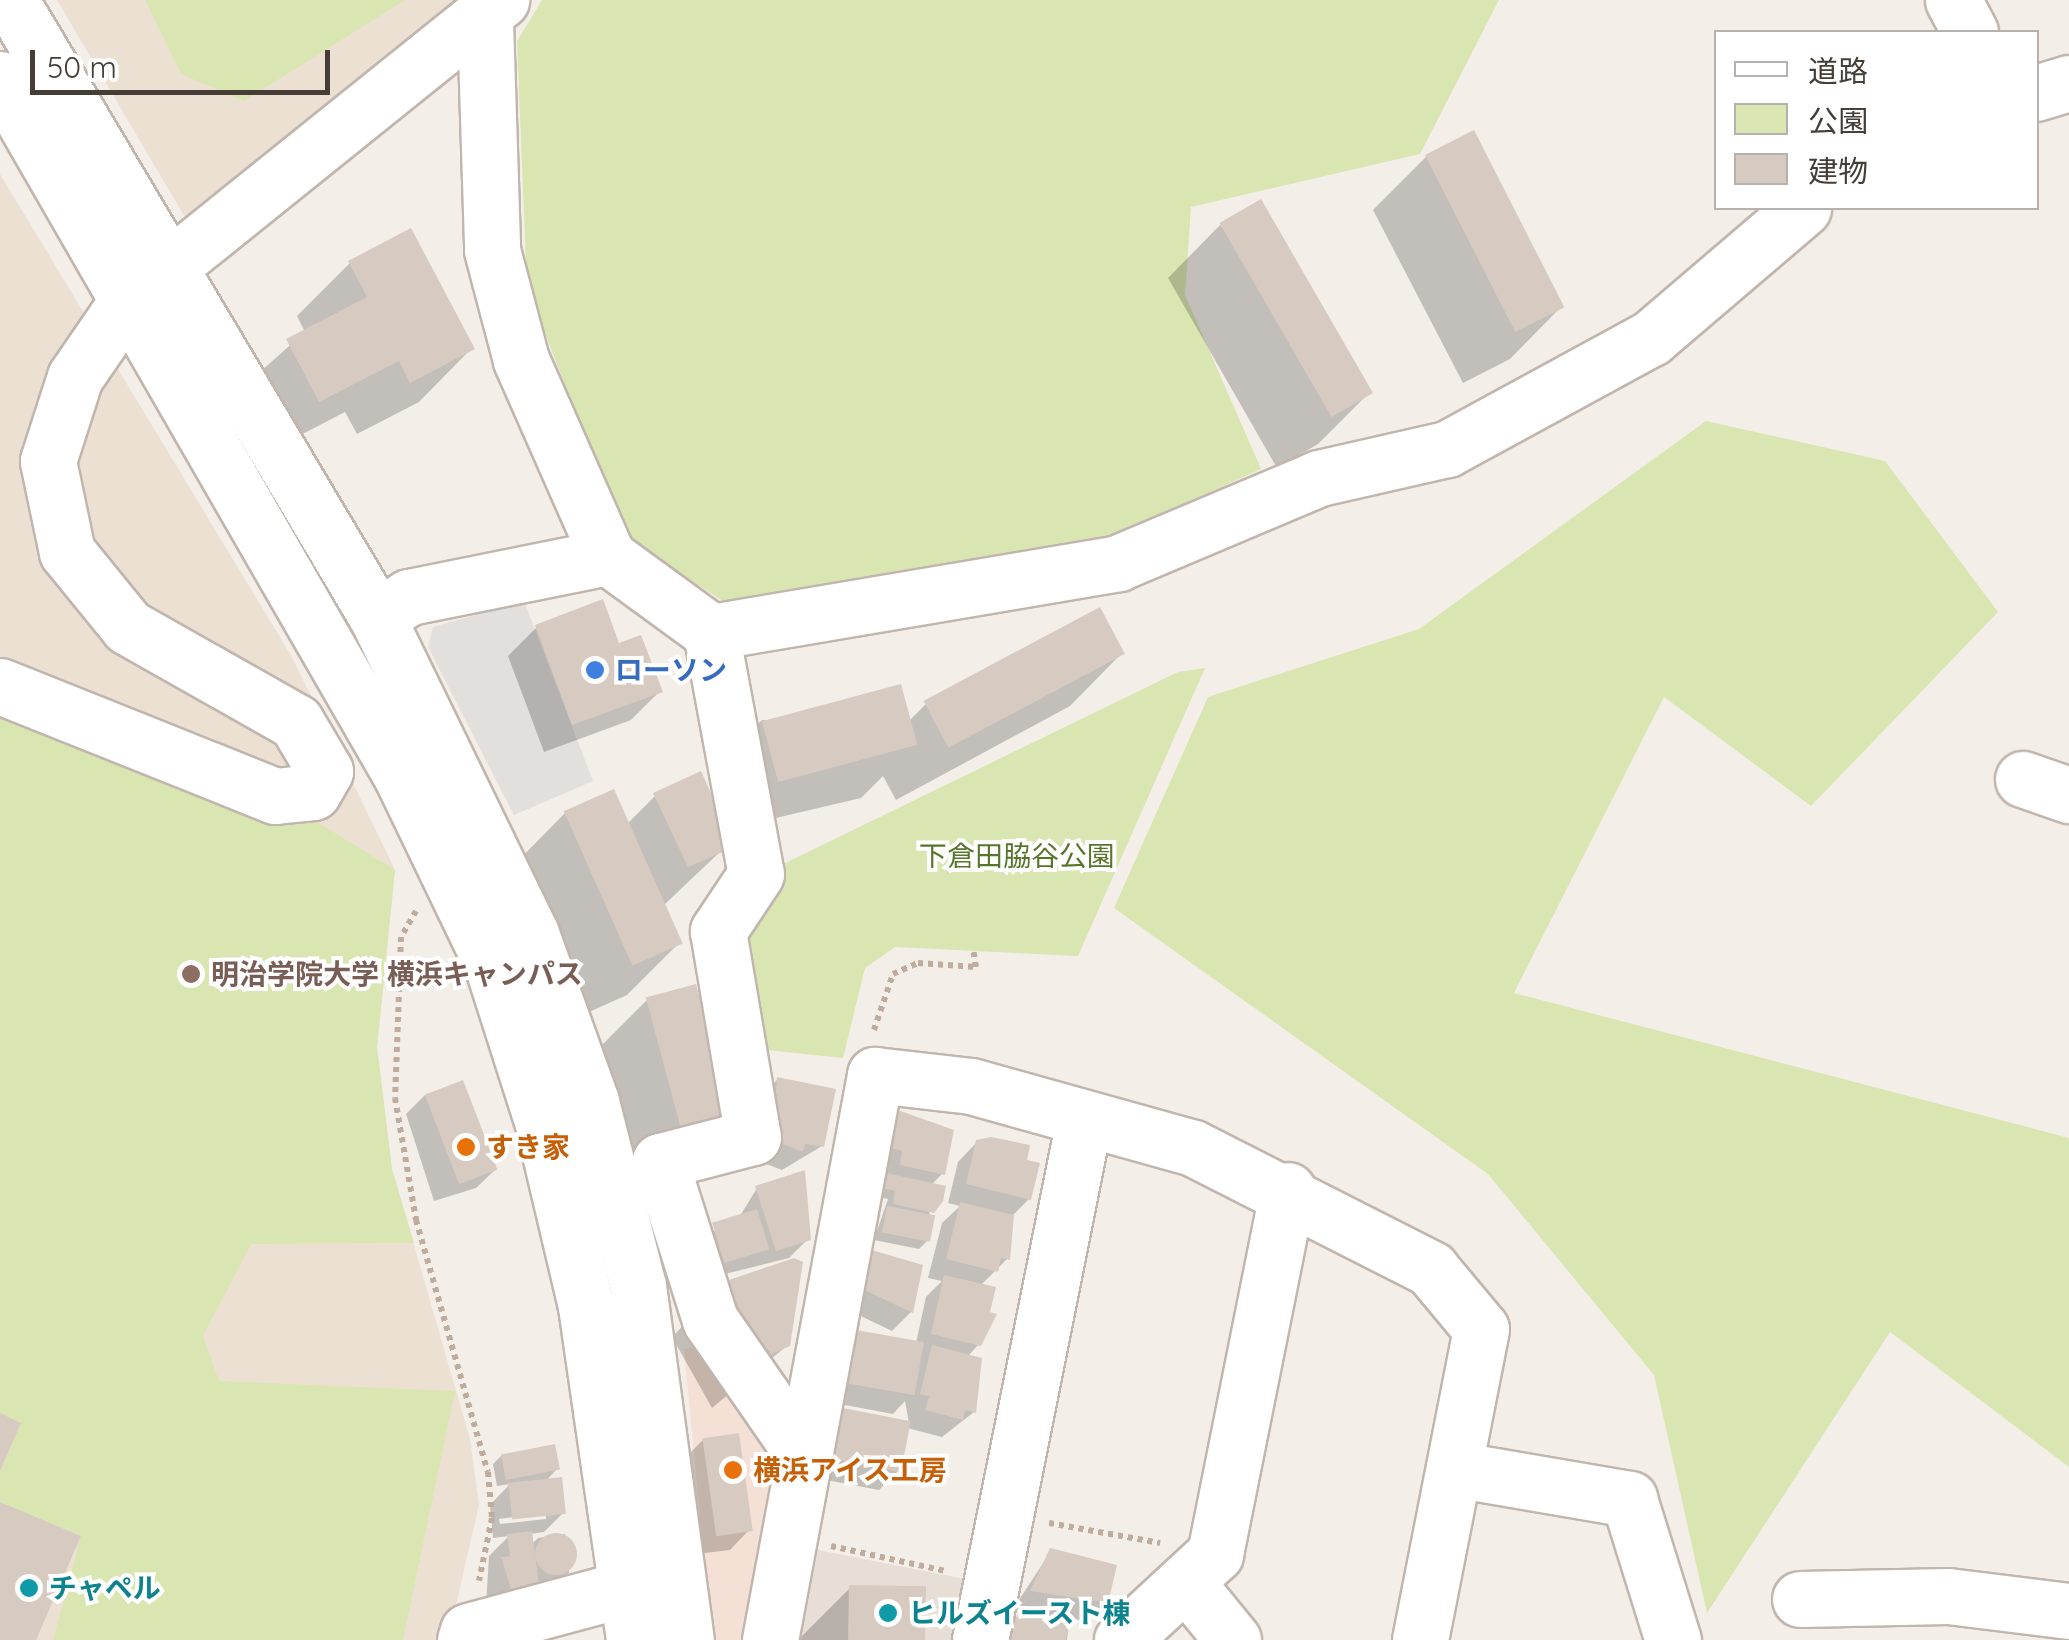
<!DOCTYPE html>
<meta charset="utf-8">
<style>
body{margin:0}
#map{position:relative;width:2069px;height:1640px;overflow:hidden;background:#f3eee8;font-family:Quicksand,"Noto Sans JP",sans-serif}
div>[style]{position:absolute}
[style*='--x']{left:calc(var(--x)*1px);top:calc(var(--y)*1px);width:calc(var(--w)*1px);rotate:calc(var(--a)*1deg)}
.residential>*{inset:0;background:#e7ded6}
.commercial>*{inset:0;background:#f4e0d4}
.education>*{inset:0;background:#ece0d2}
.green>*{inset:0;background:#d9e6b2}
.parking>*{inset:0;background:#e2dfdd}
.shadow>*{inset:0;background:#0003}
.building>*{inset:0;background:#d7cac1;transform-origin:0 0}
.round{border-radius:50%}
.path>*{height:6px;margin-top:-3px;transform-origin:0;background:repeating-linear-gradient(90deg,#c0ac9d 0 5px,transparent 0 10px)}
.roads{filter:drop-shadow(2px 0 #c1b6ae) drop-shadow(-2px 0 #c1b6ae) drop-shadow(0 2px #c1b6ae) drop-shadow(0 -2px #c1b6ae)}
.minor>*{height:55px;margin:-27.5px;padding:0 27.5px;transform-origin:27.5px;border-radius:27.5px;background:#fff}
.dots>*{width:28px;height:28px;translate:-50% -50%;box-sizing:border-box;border:5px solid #fff;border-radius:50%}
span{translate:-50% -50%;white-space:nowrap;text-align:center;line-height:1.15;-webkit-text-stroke:8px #fff;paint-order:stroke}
.shop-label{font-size:28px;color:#366cbe;font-weight:700}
.left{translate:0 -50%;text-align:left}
.park-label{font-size:28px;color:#57762c}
.education-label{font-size:28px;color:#785e54;font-weight:700}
.food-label{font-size:28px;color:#c56008;font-weight:700}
.culture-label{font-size:28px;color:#0d838f;font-weight:700}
.legend{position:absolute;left:1714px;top:30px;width:325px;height:180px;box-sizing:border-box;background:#fff;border:2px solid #b5b1af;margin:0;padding:12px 18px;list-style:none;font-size:30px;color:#463d37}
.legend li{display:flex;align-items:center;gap:20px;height:50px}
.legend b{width:50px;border:2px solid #b5b1af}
.scale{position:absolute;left:30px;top:50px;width:300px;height:45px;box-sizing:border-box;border:5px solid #463d37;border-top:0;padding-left:12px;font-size:30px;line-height:35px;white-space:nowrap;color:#463d37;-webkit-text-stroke:8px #fff;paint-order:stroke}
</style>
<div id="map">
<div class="residential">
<div style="clip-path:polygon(818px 1550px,970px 1580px,958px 1640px,801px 1640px)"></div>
</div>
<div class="commercial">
<div style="clip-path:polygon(694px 1348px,764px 1444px,778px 1496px,749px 1640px,712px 1640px,684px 1349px)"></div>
</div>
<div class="education">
<div style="clip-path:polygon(57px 0,479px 0,186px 219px)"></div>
<div style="clip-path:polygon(0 174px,292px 657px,395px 870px,377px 1047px,392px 1169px,470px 1439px,479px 1505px,448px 1640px,0 1640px)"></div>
</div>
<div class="green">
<div style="clip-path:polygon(145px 0,405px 0,244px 101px,181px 74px)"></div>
<div style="clip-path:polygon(542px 0,1499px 0,1420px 154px,1191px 207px,1185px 295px,1261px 469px,1086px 548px,723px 601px,624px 537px,527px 287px,517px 41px)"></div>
<div style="clip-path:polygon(1706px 421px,1885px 461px,1998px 612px,1811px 806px,1664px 697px,1514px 993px,2069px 1138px,2069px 1467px,1890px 1332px,1707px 1613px,1654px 1375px,1488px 1174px,1114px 908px,1208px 697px,1419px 629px)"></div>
<div style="clip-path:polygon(1205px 668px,1078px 956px,895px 947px,865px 968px,843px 1058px,767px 1050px,731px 934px,773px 869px,1178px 672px)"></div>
<div style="clip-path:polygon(0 686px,275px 796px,395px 870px,377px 1047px,392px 1169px,414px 1243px,251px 1244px,203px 1336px,219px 1381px,455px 1391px,403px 1640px,53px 1640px,81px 1536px,0 1502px,0 1471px,21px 1423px,0 1413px)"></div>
</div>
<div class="parking">
<div style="clip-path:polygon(524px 601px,593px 781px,514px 815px,428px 647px,433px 627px)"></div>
</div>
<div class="shadow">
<div style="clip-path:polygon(1473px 133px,1562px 306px,1510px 359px,1463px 383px,1373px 210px,1426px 157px)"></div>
<div style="clip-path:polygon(1220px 225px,1371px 391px,1318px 444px,1277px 468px,1168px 278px)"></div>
<div style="clip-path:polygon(350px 263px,471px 349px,419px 402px,357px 434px,345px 412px,266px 453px,235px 394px,305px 332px,297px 316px)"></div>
<div style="clip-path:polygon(537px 627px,618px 646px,660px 691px,631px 720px,544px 752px,508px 656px)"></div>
<div style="clip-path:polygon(1122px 653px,1070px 706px,896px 800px,883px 776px,861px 798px,725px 830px,722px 850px,664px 905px,680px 942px,627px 995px,580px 1016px,513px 866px,565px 813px,627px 824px,655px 796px,717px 807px,709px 773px,762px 720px,908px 722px,926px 704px)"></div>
<div style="clip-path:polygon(647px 1000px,728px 1113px,628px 1179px,594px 1053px)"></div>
<div style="clip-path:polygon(777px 1080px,822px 1146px,782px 1170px,754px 1159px,758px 1099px)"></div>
<div style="clip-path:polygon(425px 1095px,496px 1169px,476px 1188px,434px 1201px,406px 1114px)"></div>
<div style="clip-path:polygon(874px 1130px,943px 1173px,931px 1185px,928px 1240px,919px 1249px,874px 1240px,888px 1199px,866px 1195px)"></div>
<div style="clip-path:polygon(977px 1142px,1024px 1162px,1029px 1199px,1012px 1216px,1007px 1259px,980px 1286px,979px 1344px,967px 1357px,974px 1412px,942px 1437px,907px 1428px,898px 1471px,879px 1490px,816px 1478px,825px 1430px,844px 1411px,909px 1423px,905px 1401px,893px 1414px,829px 1402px,838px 1351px,857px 1332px,916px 1343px,926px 1297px,942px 1281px,928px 1278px,942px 1223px,960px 1206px,948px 1203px,958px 1162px)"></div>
<div style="clip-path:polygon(803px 1174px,808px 1239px,789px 1258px,705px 1279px,695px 1243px,740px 1216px,757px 1188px)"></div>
<div style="clip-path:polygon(920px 1267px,911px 1312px,892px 1331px,842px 1307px,850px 1271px)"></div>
<div style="clip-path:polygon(724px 1284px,788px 1345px,712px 1408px,672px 1337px)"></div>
<div style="clip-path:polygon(703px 1440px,749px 1530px,730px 1550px,696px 1554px,684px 1459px)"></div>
<div style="clip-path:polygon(evenodd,502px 1455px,557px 1469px,545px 1482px,563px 1513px,538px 1538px,565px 1534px,569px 1573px,486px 1605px,489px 1556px,509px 1536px,493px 1538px,490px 1505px,510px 1484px,497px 1486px,493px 1464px,502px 1455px,546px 1513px,546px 1519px,500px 1524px,499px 1519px,546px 1513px,502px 1455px,544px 1532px,531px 1545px,530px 1534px,544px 1532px)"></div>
<div style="clip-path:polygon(1051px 1551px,1106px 1602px,1086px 1621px,1057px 1616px,1069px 1623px,1067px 1640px,990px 1640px,1023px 1611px,1013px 1609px)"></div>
<div style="clip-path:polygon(850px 1588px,924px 1640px,798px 1640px)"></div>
</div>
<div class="building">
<div style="left:1474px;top:130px;width:199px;height:55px;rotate:63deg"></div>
<div style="left:1261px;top:199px;width:224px;height:48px;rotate:60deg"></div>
<div style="clip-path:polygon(411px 228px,475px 349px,410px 383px,399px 361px,319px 402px,286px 339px,367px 297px,348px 261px)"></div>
<div style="clip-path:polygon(603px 599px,619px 643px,641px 635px,663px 692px,572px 725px,535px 625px)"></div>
<div style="left:1100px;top:607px;width:53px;height:200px;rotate:62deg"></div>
<div style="left:901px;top:684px;width:63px;height:144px;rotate:75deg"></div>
<div style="clip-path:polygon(701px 771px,730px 835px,720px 840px,725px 851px,688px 867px,653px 793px)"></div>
<div style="left:614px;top:789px;width:169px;height:55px;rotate:66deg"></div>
<div style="left:696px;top:984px;width:135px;height:52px;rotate:75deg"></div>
<div style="clip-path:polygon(777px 1077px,836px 1089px,824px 1147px,805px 1144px,803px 1152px,772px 1140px)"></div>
<div style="left:463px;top:1080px;width:96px;height:41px;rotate:69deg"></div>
<div style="clip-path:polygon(892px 1108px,954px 1130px,945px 1175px,900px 1165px,902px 1151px,885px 1147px)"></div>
<div style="clip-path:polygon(991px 1137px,1030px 1145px,1027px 1160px,1040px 1163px,1031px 1200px,966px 1184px,976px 1140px)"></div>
<div style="clip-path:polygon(805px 1170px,811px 1240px,776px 1251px,755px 1186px)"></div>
<div style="clip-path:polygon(877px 1171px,946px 1186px,943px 1201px,934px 1213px,893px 1204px,895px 1191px,874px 1186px)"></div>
<div style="clip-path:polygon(960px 1202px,1014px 1215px,1010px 1260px,1001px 1258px,998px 1272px,946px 1259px)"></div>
<div style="left:887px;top:1206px;width:49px;height:27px;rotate:11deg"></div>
<div style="left:757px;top:1209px;width:42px;height:47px;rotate:73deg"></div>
<div style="clip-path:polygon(868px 1249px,923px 1265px,913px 1313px,860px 1288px)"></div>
<div style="clip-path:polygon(794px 1258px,803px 1262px,790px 1346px,765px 1357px,723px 1282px)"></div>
<div style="clip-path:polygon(944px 1275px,996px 1287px,990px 1312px,997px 1314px,981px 1346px,931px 1334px)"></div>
<div style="left:856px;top:1330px;width:69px;height:54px;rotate:10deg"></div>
<div style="clip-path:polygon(932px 1345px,982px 1358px,976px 1413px,965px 1410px,963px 1420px,925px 1410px,929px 1396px,920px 1394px)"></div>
<div style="left:843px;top:1408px;width:69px;height:52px;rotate:11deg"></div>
<div style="clip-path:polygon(0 1413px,21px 1423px,0 1471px)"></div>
<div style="left:739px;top:1433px;width:99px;height:37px;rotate:82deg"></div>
<div style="left:555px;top:1444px;width:26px;height:55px;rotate:79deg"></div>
<div style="left:562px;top:1477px;width:37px;height:54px;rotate:84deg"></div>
<div style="clip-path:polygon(0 1502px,81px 1536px,36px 1640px,0 1640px)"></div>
<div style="clip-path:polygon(532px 1531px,540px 1593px,513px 1596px,501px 1557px,510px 1556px,507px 1534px)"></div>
<div class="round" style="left:535px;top:1533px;width:42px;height:42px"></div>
<div style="clip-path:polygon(1050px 1548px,1117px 1565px,1108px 1603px,1030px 1591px)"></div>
<div style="left:849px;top:1585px;width:77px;height:55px;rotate:1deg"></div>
<div style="clip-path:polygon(1021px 1609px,1071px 1621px,1066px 1640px,1003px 1640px)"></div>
</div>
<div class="path">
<div style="--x:416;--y:911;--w:30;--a:120"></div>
<div style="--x:401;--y:937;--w:161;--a:92.1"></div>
<div style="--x:395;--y:1098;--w:124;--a:80.2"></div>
<div style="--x:416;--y:1220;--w:262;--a:74.1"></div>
<div style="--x:488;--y:1472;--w:46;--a:85"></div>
<div style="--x:492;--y:1518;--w:64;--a:101.7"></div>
<div style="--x:874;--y:1030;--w:59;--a:-71.3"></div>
<div style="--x:893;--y:974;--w:27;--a:-24"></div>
<div style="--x:918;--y:963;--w:58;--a:3.9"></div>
<div style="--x:976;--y:967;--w:18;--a:-99"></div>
<div style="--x:1049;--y:1523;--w:113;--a:10.2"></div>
<div style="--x:831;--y:1546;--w:118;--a:12.3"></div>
</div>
<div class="roads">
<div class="minor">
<div style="--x:10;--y:0;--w:718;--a:59.26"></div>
<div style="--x:377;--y:617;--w:352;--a:64.1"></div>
<div style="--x:531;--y:934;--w:178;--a:70.3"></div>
<div style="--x:591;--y:1102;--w:190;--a:75.7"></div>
<div style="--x:638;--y:1286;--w:357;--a:82.3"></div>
<div style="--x:1953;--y:0;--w:36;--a:62"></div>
<div style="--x:485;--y:21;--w:229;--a:88.2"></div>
<div style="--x:492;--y:250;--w:114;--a:75.2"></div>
<div style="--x:521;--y:360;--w:215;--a:66.2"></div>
<div style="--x:608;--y:557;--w:127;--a:36.1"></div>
<div style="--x:711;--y:632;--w:246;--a:79.5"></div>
<div style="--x:756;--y:874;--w:69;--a:123.7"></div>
<div style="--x:718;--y:931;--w:209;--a:80.4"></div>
<div style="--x:753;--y:1137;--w:96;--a:165.5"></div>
<div style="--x:660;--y:1161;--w:167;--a:72.5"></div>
<div style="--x:710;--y:1320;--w:158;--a:55.3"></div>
<div style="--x:0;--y:79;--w:805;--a:60.06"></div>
<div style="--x:402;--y:777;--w:208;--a:64.3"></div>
<div style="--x:492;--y:964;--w:168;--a:72.3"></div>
<div style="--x:543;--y:1124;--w:187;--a:76.7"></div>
<div style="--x:586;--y:1306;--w:337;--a:81.8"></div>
<div style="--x:2036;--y:93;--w:34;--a:-17"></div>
<div style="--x:377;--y:617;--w:38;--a:-32"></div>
<div style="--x:409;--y:597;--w:203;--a:-11.4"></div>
<div style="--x:711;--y:632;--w:413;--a:-9.6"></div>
<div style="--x:1118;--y:563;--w:218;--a:-22.9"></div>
<div style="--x:1319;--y:478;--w:131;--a:-12.8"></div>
<div style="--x:1447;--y:449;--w:232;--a:-28.6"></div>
<div style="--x:1651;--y:338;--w:200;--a:-40.5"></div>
<div style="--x:0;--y:686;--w:296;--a:21.8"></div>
<div style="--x:275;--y:796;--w:38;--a:-6"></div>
<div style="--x:313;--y:792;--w:24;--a:-60"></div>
<div style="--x:325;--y:771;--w:57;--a:-120.6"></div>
<div style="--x:296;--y:722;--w:193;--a:-150.5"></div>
<div style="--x:128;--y:627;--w:97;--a:-129.1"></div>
<div style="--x:67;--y:552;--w:93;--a:-101.8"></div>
<div style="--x:48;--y:461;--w:88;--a:-72.2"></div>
<div style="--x:75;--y:377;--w:93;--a:-55.5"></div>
<div style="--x:128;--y:300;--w:479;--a:-38.8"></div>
<div style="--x:2023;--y:779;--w:49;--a:19.2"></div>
<div style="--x:1454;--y:1469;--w:178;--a:9.7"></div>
<div style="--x:1629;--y:1499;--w:148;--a:72.7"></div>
<div style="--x:1188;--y:1585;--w:71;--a:50.7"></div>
<div style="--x:1800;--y:1599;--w:148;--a:-1.2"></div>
<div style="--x:1948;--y:1596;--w:122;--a:7.1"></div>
<div style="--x:465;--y:1640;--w:9;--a:-72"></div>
<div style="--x:468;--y:1631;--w:165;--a:-15.1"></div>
<div style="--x:770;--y:1640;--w:575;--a:-79.47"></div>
<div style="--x:875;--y:1075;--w:97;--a:6.5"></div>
<div style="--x:971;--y:1086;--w:230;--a:15.6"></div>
<div style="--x:1193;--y:1148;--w:267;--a:26.9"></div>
<div style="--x:1431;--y:1269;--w:78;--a:50.2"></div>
<div style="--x:1481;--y:1329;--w:317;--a:101.1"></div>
<div style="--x:980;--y:1640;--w:530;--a:-78.69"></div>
<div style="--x:1122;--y:1640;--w:127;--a:-42.8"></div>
<div style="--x:1215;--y:1554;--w:371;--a:-78.7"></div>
</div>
</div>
<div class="dots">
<div style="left:595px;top:670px;background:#3f7fe0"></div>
<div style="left:191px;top:974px;background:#8d6e63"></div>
<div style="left:466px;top:1147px;background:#e8710a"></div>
<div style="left:733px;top:1470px;background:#e8710a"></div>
<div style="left:29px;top:1588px;background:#0f9aa8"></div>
<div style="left:888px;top:1613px;background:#0f9aa8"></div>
</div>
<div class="shop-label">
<span class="left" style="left:615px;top:670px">ローソン</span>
</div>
<div class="park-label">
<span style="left:1017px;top:856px">下倉田脇谷公園</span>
</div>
<div class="education-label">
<span class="left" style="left:211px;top:974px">明治学院大学 横浜キャンパス</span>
</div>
<div class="food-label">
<span class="left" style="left:486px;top:1147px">すき家</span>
<span class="left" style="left:753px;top:1470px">横浜アイス工房</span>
</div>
<div class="culture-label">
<span class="left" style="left:49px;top:1588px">チャペル</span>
<span class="left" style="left:908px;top:1613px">ヒルズイースト棟</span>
</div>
<ul class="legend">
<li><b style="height:12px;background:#fff"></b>道路</li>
<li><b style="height:28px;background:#d9e6b2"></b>公園</li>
<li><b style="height:28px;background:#d7cac1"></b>建物</li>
</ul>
<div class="scale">50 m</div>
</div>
